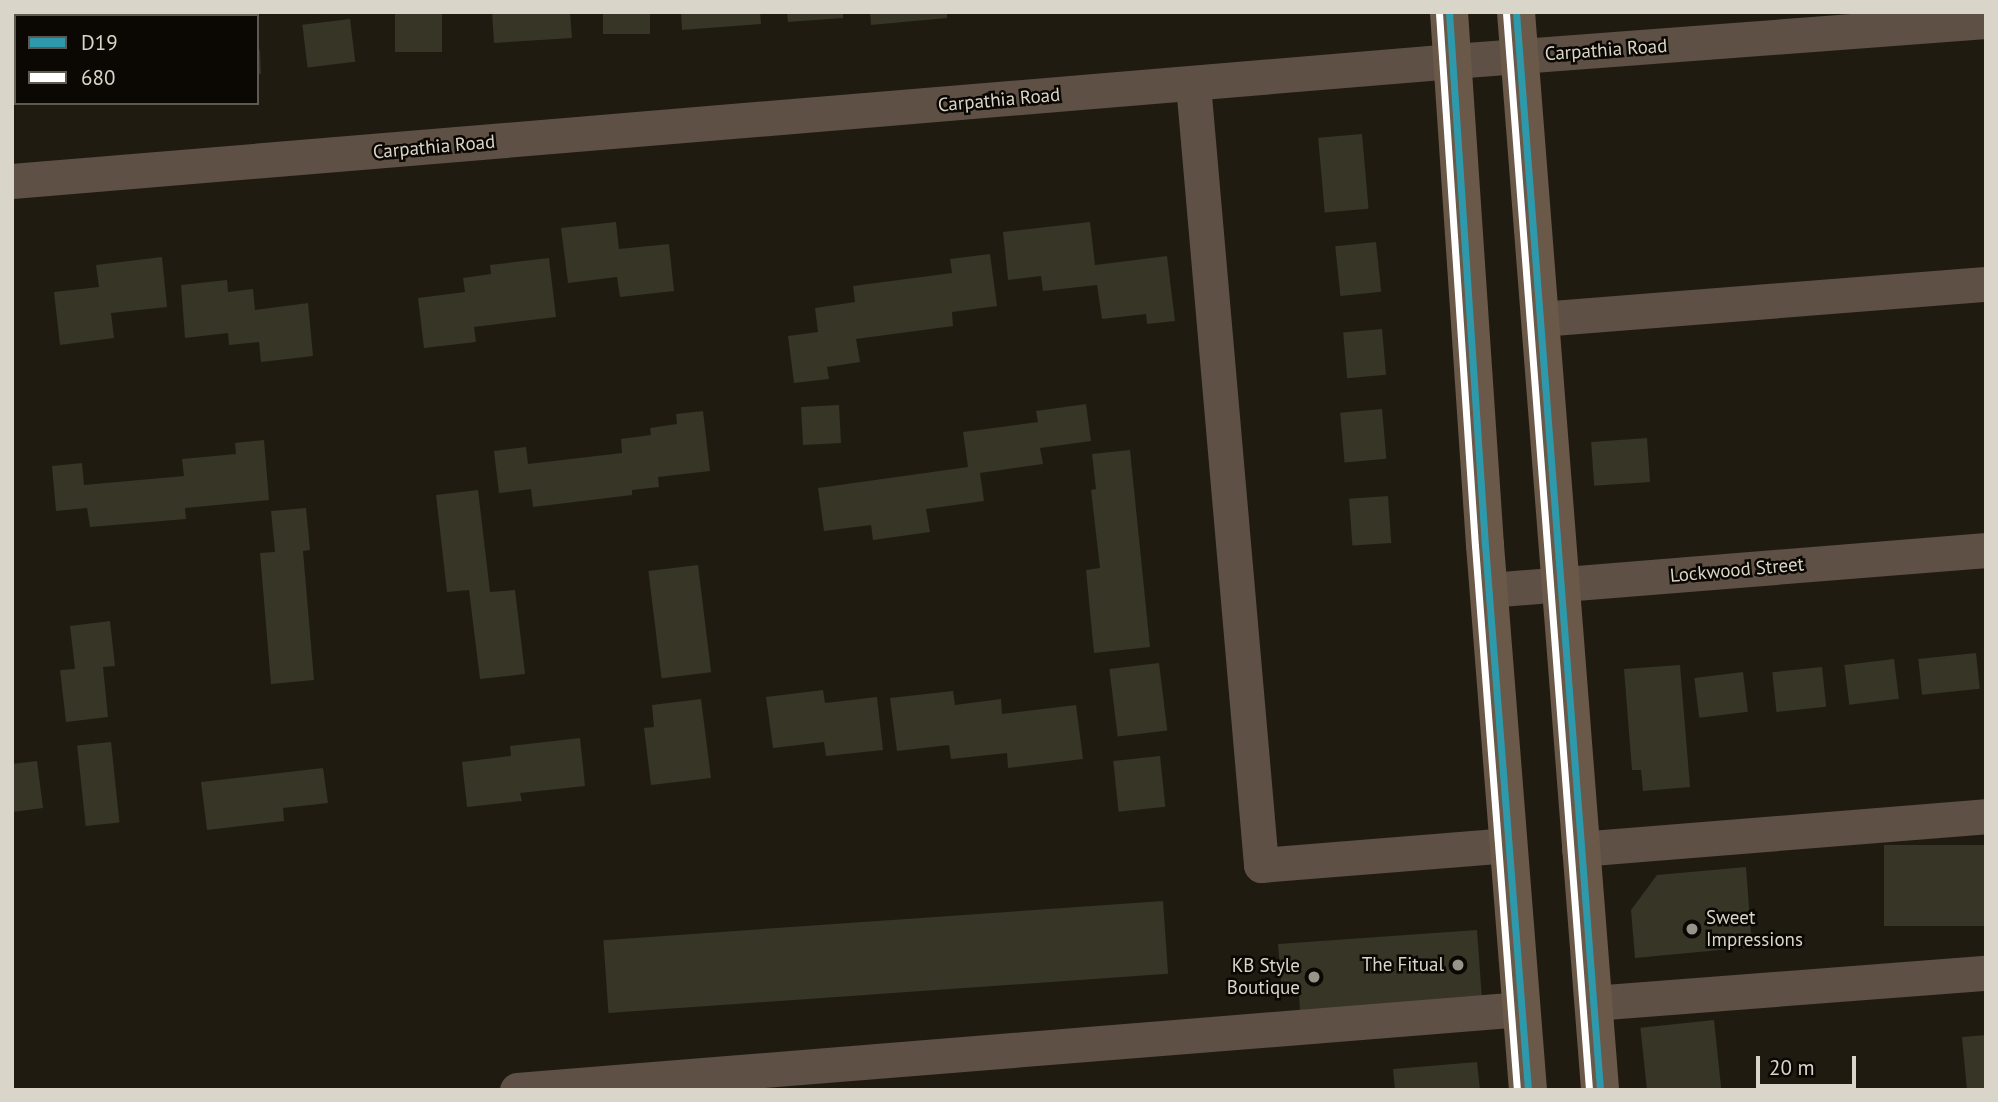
<!DOCTYPE html>
<style>
body{margin:0}
#map{position:relative;width:1998px;height:1102px;overflow:hidden;background:#1f1b11;font-family:"PT Sans",sans-serif}
div>[style]{position:absolute}
[style*='--x']{left:calc(var(--x)*1px);top:calc(var(--y)*1px);width:calc(var(--w)*1px);rotate:calc(var(--a)*1deg)}
.building>*{inset:0;background:#363526;transform-origin:0 0}
.minor>*{height:35px;margin:-17.5px;padding:0 17.5px;transform-origin:17.5px;border-radius:17.5px;background:#5e5045}
.major>*{height:38px;margin:-19px;padding:0 19px;transform-origin:19px;border-radius:19px;background:#6a5849}
.bus-1>*{height:7px;margin:-3.5px;padding:0 3.5px;transform-origin:3.5px;border-radius:3.5px;background:#2e99ab}
.bus-2>*{height:7px;margin:-3.5px;padding:0 3.5px;transform-origin:3.5px;border-radius:3.5px;background:#fff}
.dots>*{width:19px;height:19px;translate:-50% -50%;box-sizing:border-box;border:4px solid #0b0803;border-radius:50%}
span{translate:-50% -50%;white-space:nowrap;text-align:center;line-height:1.15;-webkit-text-stroke:5px #0b0803;paint-order:stroke}
.street-label{font-size:19px;color:#dad5c9}
.poi-label{font-size:19px;color:#dad5c9}
.left{translate:0 -50%;text-align:left}
.right{translate:-100% -50%;text-align:right}
.frame{position:absolute;inset:0;border:14px solid #dad5c9;pointer-events:none}
.legend{position:absolute;left:14px;top:14px;width:245px;height:91px;box-sizing:border-box;background:#0b0803;border:2px solid #5e5a52;margin:0;padding:9px 12px;list-style:none;font-size:21px;color:#dad5c9}
.legend li{display:flex;align-items:center;gap:14px;height:35px}
.legend b{width:35px;border:2px solid #5e5a52}
.scale{position:absolute;left:1756px;top:1056px;width:100px;height:32px;box-sizing:border-box;border:4px solid #dad5c9;border-top:0;padding-left:9px;font-size:21px;line-height:24px;white-space:nowrap;color:#dad5c9;-webkit-text-stroke:5px #0b0803;paint-order:stroke}
</style>
<div id="map">
<div class="building">
<div style="left:395px;top:12px;width:47px;height:40px"></div>
<div style="clip-path:polygon(492px 12px,570px 12px,572px 38px,494px 43px)"></div>
<div style="left:603px;top:12px;width:47px;height:22px"></div>
<div style="clip-path:polygon(681px 12px,760px 12px,761px 24px,682px 30px)"></div>
<div style="clip-path:polygon(787px 12px,843px 12px,843px 18px,788px 22px)"></div>
<div style="clip-path:polygon(870px 12px,947px 12px,947px 18px,871px 25px)"></div>
<div style="left:350px;top:19px;width:43px;height:48px;rotate:83deg"></div>
<div style="clip-path:polygon(257px 45px,260px 51px,261px 74px,257px 74px)"></div>
<div style="left:1362px;top:134px;width:75px;height:44px;rotate:85deg"></div>
<div style="clip-path:polygon(616px 222px,619px 249px,669px 244px,674px 291px,620px 297px,617px 277px,568px 283px,561px 228px)"></div>
<div style="clip-path:polygon(1090px 222px,1095px 265px,1167px 256px,1175px 321px,1147px 324px,1146px 314px,1102px 319px,1097px 285px,1043px 291px,1041px 276px,1008px 280px,1003px 232px)"></div>
<div style="left:1376px;top:242px;width:50px;height:41px;rotate:84deg"></div>
<div style="clip-path:polygon(990px 254px,997px 306px,952px 312px,953px 326px,856px 339px,860px 362px,827px 367px,829px 379px,794px 383px,788px 336px,818px 332px,815px 308px,855px 302px,853px 286px,952px 273px,950px 259px)"></div>
<div style="clip-path:polygon(162px 257px,167px 307px,111px 313px,114px 338px,60px 345px,54px 292px,99px 287px,96px 265px)"></div>
<div style="clip-path:polygon(549px 258px,556px 317px,474px 327px,476px 342px,424px 348px,418px 298px,465px 292px,463px 278px,491px 274px,490px 265px)"></div>
<div style="clip-path:polygon(227px 280px,228px 292px,253px 289px,255px 310px,308px 303px,313px 356px,261px 362px,259px 342px,229px 345px,228px 333px,185px 338px,181px 285px)"></div>
<div style="left:1382px;top:329px;width:46px;height:39px;rotate:85deg"></div>
<div style="clip-path:polygon(1086px 404px,1091px 441px,1040px 448px,1043px 464px,980px 473px,984px 501px,926px 509px,930px 532px,873px 540px,871px 525px,824px 531px,818px 488px,968px 467px,963px 432px,1038px 422px,1036px 411px)"></div>
<div style="left:839px;top:405px;width:38px;height:38px;rotate:87deg"></div>
<div style="left:1382px;top:409px;width:50px;height:42px;rotate:85deg"></div>
<div style="clip-path:polygon(703px 411px,710px 471px,658px 477px,659px 487px,632px 490px,632px 495px,533px 507px,531px 489px,499px 493px,494px 451px,526px 447px,528px 464px,622px 453px,621px 439px,651px 435px,650px 428px,677px 424px,676px 414px)"></div>
<div style="left:1647px;top:438px;width:44px;height:56px;rotate:86deg"></div>
<div style="clip-path:polygon(264px 440px,269px 500px,185px 508px,186px 519px,90px 527px,87px 508px,56px 511px,52px 466px,82px 463px,84px 485px,184px 476px,182px 459px,236px 454px,235px 443px)"></div>
<div style="clip-path:polygon(1130px 450px,1150px 647px,1094px 653px,1086px 570px,1100px 568px,1091px 490px,1096px 489px,1092px 454px)"></div>
<div style="clip-path:polygon(478px 490px,490px 592px,515px 590px,525px 674px,480px 679px,469px 590px,447px 592px,436px 495px)"></div>
<div style="left:1388px;top:496px;width:47px;height:39px;rotate:86deg"></div>
<div style="clip-path:polygon(306px 508px,310px 550px,303px 551px,314px 680px,271px 684px,260px 553px,275px 552px,271px 511px)"></div>
<div style="left:698px;top:565px;width:108px;height:50px;rotate:83deg"></div>
<div style="clip-path:polygon(110px 621px,115px 666px,103px 667px,108px 717px,66px 722px,60px 670px,75px 669px,70px 626px)"></div>
<div style="left:1976px;top:653px;width:36px;height:58px;rotate:84deg"></div>
<div style="left:1894px;top:659px;width:40px;height:50px;rotate:83deg"></div>
<div style="left:1159px;top:663px;width:68px;height:50px;rotate:83deg"></div>
<div style="clip-path:polygon(1680px 665px,1690px 787px,1643px 791px,1641px 770px,1632px 770px,1624px 669px)"></div>
<div style="left:1822px;top:667px;width:40px;height:50px;rotate:84deg"></div>
<div style="left:1743px;top:672px;width:40px;height:49px;rotate:83deg"></div>
<div style="clip-path:polygon(823px 690px,825px 703px,877px 697px,883px 750px,826px 756px,824px 742px,773px 748px,766px 697px)"></div>
<div style="clip-path:polygon(953px 691px,955px 705px,1001px 699px,1002px 714px,1076px 705px,1083px 759px,1008px 768px,1007px 753px,951px 759px,949px 745px,897px 751px,890px 698px)"></div>
<div style="clip-path:polygon(701px 699px,711px 778px,651px 785px,644px 728px,654px 727px,652px 705px)"></div>
<div style="clip-path:polygon(580px 738px,585px 786px,520px 793px,522px 801px,467px 807px,462px 762px,511px 756px,510px 746px)"></div>
<div style="left:111px;top:742px;width:81px;height:34px;rotate:84deg"></div>
<div style="left:1160px;top:756px;width:51px;height:47px;rotate:84deg"></div>
<div style="clip-path:polygon(37px 761px,43px 808px,12px 812px,12px 764px)"></div>
<div style="clip-path:polygon(323px 768px,328px 803px,283px 808px,284px 821px,207px 830px,201px 782px)"></div>
<div style="left:1986px;top:845px;width:81px;height:102px;rotate:90deg"></div>
<div style="clip-path:polygon(1746px 867px,1752px 947px,1635px 958px,1631px 910px,1657px 875px)"></div>
<div style="left:1163px;top:901px;width:73px;height:561px;rotate:86deg"></div>
<div style="clip-path:polygon(1477px 930px,1482px 999px,1300px 1012px,1299px 992px,1282px 994px,1278px 944px)"></div>
<div style="left:1714px;top:1020px;width:70px;height:74px;rotate:84deg"></div>
<div style="clip-path:polygon(1986px 1035px,1986px 1090px,1967px 1090px,1962px 1037px)"></div>
<div style="clip-path:polygon(1477px 1062px,1480px 1090px,1395px 1090px,1393px 1069px)"></div>
</div>
<div class="minor">
<div style="--x:1193;--y:84;--w:784;--a:85.02"></div>
<div style="--x:1261;--y:865;--w:249;--a:-4.6"></div>
<div style="--x:12;--y:181;--w:1446;--a:-4.76"></div>
<div style="--x:1453;--y:61;--w:534;--a:-4.29"></div>
<div style="--x:1540;--y:319;--w:447;--a:-4.5"></div>
<div style="--x:1489;--y:590;--w:499;--a:-4.6"></div>
<div style="--x:1579;--y:849;--w:408;--a:-4.6"></div>
<div style="--x:1593;--y:1003;--w:394;--a:-4.4"></div>
<div style="--x:517;--y:1090;--w:1008;--a:-4.61"></div>
</div>
<div class="major">
<div style="--x:1449;--y:12;--w:534;--a:86.14"></div>
<div style="--x:1485;--y:545;--w:547;--a:85.49"></div>
<div style="--x:1516;--y:12;--w:1081;--a:85.54"></div>
</div>
<div class="bus-1">
<div style="--x:1449;--y:12;--w:534;--a:86.14"></div>
<div style="--x:1485;--y:545;--w:547;--a:85.49"></div>
<div style="--x:1516;--y:12;--w:1081;--a:85.54"></div>
</div>
<div class="bus-2">
<div style="--x:1439;--y:13;--w:534;--a:86.14"></div>
<div style="--x:1475;--y:546;--w:546;--a:85.59"></div>
<div style="--x:1506;--y:13;--w:1080;--a:85.59"></div>
</div>
<div class="dots">
<div style="left:1692px;top:929px;background:#999489"></div>
<div style="left:1458px;top:965px;background:#999489"></div>
<div style="left:1314px;top:977px;background:#999489"></div>
</div>
<div class="street-label">
<span style="left:1606px;top:50px;rotate:-4deg">Carpathia Road</span>
<span style="left:999px;top:100px;rotate:-5deg">Carpathia Road</span>
<span style="left:434px;top:147px;rotate:-5deg">Carpathia Road</span>
<span style="left:1737px;top:570px;rotate:-5deg">Lockwood Street</span>
</div>
<div class="poi-label">
<span class="left" style="left:1706px;top:929px">Sweet<br>Impressions</span>
<span class="right" style="left:1444px;top:965px">The Fitual</span>
<span class="right" style="left:1300px;top:977px">KB Style<br>Boutique</span>
</div>
<div class="frame"></div>
<ul class="legend">
<li><b style="height:9px;background:#2e99ab"></b>D19</li>
<li><b style="height:9px;background:#fff"></b>680</li>
</ul>
<div class="scale">20 m</div>
</div>
